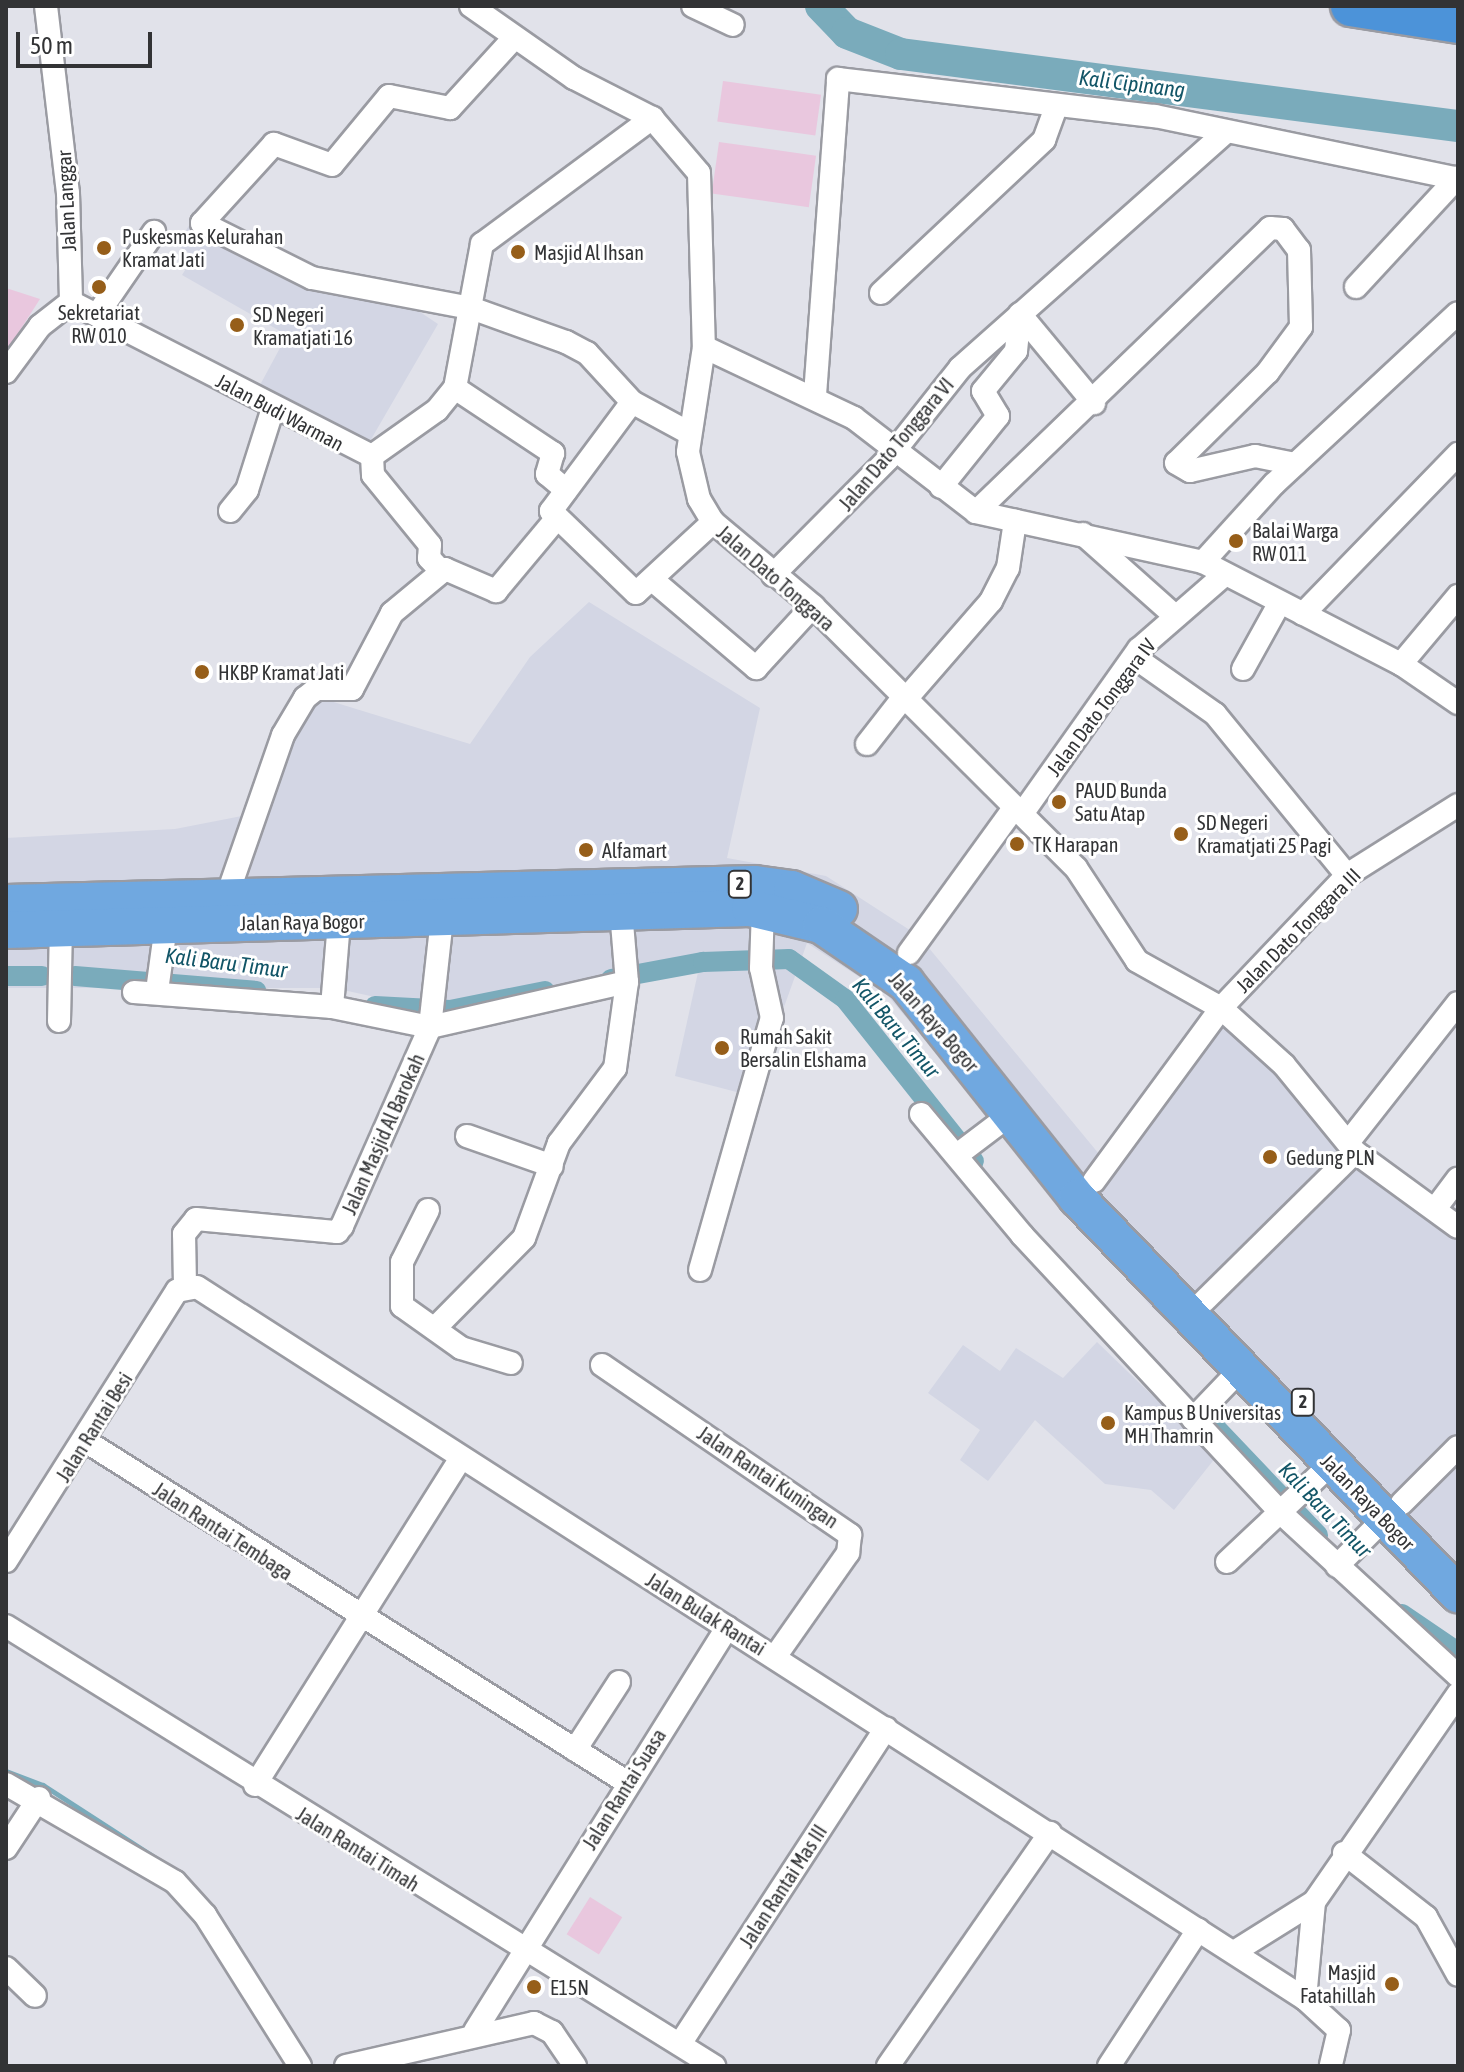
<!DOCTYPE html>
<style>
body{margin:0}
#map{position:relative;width:1464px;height:2072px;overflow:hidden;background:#e1e2ea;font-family:"Asap Condensed",sans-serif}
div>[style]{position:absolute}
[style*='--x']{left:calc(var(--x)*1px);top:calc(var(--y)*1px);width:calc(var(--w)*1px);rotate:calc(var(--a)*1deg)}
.built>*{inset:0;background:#d3d6e4}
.green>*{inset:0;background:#e9c7de;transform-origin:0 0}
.stream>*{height:5px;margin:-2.5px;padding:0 2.5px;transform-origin:2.5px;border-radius:2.5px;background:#7aabbb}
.canal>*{height:20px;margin:-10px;padding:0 10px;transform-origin:10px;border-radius:10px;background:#7aabbb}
.river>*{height:32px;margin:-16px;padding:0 16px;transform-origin:16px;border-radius:16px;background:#7aabbb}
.roads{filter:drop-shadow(2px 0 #9a9ba2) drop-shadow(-2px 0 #9a9ba2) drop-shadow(0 2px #9a9ba2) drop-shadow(0 -2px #9a9ba2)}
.minor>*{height:22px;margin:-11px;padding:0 11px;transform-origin:11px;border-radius:11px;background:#fff}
.trunk>*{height:36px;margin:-18px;padding:0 18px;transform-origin:18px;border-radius:18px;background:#70a8e0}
.motorway>*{height:40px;margin:-20px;padding:0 20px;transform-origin:20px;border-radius:20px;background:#4c93d9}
.dots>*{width:22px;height:22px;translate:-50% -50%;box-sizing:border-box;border:4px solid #fff;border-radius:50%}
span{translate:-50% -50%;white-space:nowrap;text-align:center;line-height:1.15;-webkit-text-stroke:6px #fff;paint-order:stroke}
.shield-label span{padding:2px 6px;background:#fff;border:2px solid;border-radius:6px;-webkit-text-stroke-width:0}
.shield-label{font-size:18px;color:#323335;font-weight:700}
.street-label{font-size:20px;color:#323335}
.poi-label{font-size:20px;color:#323335}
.left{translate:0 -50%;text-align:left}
.right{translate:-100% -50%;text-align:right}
.water-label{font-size:22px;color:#125567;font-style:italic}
.frame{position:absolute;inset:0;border:8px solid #323335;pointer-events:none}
.scale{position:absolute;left:16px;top:32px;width:136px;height:36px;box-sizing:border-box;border:4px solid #323335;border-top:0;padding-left:10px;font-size:24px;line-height:28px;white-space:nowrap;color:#323335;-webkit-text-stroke:6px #fff;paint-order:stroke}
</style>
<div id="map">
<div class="built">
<div style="clip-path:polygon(193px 219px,249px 253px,405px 302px,438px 324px,366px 448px,260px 385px,287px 335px,182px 275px,194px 256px,177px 245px)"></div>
<div style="clip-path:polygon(589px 602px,760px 708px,727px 858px,826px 876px,919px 936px,1099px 1154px,1223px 1010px,1364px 1144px,1458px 1219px,1458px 1615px,1148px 1303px,887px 995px,807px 943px,752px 1096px,675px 1076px,699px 968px,439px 1011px,334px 988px,6px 988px,6px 838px,175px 829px,247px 815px,314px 696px,470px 744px,530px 657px)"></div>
<div style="clip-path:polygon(1097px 1342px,1216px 1457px,1174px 1510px,1151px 1490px,1105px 1484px,1035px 1420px,988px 1481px,960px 1460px,980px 1430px,928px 1393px,963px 1345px,1000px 1371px,1016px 1348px,1063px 1378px)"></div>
</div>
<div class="green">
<div style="left:723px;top:81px;width:99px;height:41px;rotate:8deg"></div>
<div style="left:719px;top:142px;width:98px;height:52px;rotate:8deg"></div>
<div style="clip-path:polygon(6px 288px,40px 299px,6px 352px)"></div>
<div style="left:590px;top:1897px;width:38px;height:44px;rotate:32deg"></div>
</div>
<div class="stream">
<div style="--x:6;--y:1771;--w:40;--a:21"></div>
<div style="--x:43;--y:1785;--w:162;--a:32.9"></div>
<div style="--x:216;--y:1913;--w:33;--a:57"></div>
</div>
<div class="canal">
<div style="--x:6;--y:976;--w:36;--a:0"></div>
<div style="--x:75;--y:976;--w:182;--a:4.7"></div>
<div style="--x:611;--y:979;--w:94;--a:-10.5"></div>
<div style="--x:703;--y:962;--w:86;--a:-2"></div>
<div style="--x:789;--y:959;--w:69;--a:35.5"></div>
<div style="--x:845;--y:999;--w:207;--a:51.5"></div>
<div style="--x:375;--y:1006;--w:75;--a:3.1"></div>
<div style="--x:450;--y:1010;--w:97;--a:-11.3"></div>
<div style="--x:1216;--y:1428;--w:148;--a:46.4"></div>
<div style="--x:1402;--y:1614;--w:68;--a:34.2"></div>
</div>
<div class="river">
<div style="--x:821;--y:6;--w:37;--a:46"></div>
<div style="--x:847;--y:33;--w:58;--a:21.3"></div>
<div style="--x:901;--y:54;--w:562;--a:7.37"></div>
</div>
<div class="roads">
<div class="minor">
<div style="--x:46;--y:6;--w:188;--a:83.3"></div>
<div style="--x:68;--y:193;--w:109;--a:88.4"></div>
<div style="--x:471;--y:6;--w:126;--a:35"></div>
<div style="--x:574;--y:78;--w:88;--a:27.1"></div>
<div style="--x:652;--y:118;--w:72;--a:49.5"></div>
<div style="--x:699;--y:173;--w:174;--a:88.4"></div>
<div style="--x:704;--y:347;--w:106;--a:98.7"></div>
<div style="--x:688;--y:452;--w:48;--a:76.8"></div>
<div style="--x:699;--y:499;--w:27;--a:59"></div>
<div style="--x:713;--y:522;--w:131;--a:40"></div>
<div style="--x:813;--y:606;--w:371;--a:44.9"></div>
<div style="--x:1076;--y:868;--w:111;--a:56.7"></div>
<div style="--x:1137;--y:961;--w:96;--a:29.2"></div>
<div style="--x:1221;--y:1008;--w:85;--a:42.1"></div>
<div style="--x:1284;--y:1065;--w:112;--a:50.8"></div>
<div style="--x:1355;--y:1152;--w:127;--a:36.1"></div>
<div style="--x:693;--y:6;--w:44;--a:25.4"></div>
<div style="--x:514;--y:38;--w:95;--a:132.4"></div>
<div style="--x:450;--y:108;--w:62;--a:-168.9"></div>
<div style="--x:389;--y:96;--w:89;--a:129.6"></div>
<div style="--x:332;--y:165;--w:62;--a:-160.1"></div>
<div style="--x:274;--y:144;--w:107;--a:132.3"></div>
<div style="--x:202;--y:223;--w:123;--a:26.6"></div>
<div style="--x:312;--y:278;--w:162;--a:10.7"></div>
<div style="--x:471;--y:308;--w:101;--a:19.7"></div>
<div style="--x:566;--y:342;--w:24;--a:28"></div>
<div style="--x:587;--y:353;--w:67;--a:47.4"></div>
<div style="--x:632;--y:402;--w:65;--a:28.5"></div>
<div style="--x:1356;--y:287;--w:149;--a:-47.2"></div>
<div style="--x:881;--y:293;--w:224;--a:-43.2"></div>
<div style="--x:1044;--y:140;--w:37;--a:-70"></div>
<div style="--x:71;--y:302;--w:338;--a:27.1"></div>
<div style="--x:372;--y:456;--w:80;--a:-35.3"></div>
<div style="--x:437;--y:410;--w:28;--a:-51"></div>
<div style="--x:455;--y:388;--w:147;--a:-79.4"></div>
<div style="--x:482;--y:244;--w:212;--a:-36.5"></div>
<div style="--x:1020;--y:314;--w:116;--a:50.3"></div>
<div style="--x:97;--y:315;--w:101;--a:-55.5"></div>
<div style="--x:704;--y:347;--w:166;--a:25.3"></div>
<div style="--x:854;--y:418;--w:154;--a:37.6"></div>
<div style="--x:976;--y:512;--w:232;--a:12.4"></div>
<div style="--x:1203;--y:562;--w:223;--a:27.3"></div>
<div style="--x:1401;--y:664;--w:69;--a:34.4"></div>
<div style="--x:6;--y:372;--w:57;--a:-53.5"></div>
<div style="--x:40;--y:326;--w:39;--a:-38"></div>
<div style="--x:455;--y:388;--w:118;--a:33.6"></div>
<div style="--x:553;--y:453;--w:22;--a:106"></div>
<div style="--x:547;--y:474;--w:25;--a:40"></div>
<div style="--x:815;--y:395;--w:317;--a:-85.8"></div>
<div style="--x:838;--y:79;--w:319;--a:6.7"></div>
<div style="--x:1155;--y:116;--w:309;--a:11.7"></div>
<div style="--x:632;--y:402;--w:136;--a:126.6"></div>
<div style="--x:551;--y:511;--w:118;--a:44"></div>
<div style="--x:636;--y:593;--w:105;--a:-42.7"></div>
<div style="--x:372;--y:456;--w:19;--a:87"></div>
<div style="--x:373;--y:475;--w:90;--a:50.8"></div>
<div style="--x:430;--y:545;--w:13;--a:94"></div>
<div style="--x:429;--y:558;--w:19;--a:47"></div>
<div style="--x:941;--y:487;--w:91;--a:-51.2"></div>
<div style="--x:998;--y:416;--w:29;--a:-121"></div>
<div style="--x:983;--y:391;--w:52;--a:-50.5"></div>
<div style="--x:1016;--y:351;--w:37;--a:-84"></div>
<div style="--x:230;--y:511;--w:27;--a:-51"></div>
<div style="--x:247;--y:490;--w:86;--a:-72.4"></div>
<div style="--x:976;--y:512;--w:409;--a:-44"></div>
<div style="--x:1270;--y:228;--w:13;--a:4"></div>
<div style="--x:1283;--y:229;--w:26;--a:53"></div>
<div style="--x:1299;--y:250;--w:77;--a:88.5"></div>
<div style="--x:1301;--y:327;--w:56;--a:126.3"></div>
<div style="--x:1268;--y:372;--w:129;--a:135.3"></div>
<div style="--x:1176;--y:463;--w:16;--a:30"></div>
<div style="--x:1190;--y:471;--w:67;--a:-13"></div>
<div style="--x:1255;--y:456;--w:41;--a:11.3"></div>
<div style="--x:1083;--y:534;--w:123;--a:41.7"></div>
<div style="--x:1203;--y:562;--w:105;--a:-47.7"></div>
<div style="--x:1274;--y:484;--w:251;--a:-42.9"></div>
<div style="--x:773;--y:575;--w:163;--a:-45.2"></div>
<div style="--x:888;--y:459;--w:116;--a:-51.6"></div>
<div style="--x:960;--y:368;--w:354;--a:-41.6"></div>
<div style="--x:655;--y:582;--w:133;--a:40.4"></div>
<div style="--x:756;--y:668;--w:84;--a:-47.4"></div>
<div style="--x:1303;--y:614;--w:223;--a:-45.9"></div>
<div style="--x:1134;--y:657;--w:99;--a:35.1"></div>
<div style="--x:1215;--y:714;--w:208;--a:50.7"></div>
<div style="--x:1401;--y:664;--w:89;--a:-50"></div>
<div style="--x:1243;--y:669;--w:74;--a:-61"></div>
<div style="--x:905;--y:700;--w:131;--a:-49"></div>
<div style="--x:991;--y:601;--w:37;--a:-63"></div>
<div style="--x:1008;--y:568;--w:48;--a:-81.5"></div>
<div style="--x:867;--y:744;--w:58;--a:-52"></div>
<div style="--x:1022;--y:814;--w:202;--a:-54.7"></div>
<div style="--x:1139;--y:649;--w:113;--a:-41"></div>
<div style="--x:228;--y:893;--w:167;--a:-70.8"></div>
<div style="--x:283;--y:735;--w:43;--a:-59.3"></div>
<div style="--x:305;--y:698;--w:14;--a:-39"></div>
<div style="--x:316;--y:689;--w:36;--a:0"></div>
<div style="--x:352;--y:689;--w:86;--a:-62.2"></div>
<div style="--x:392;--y:613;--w:69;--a:-39.7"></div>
<div style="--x:445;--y:569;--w:56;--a:23.3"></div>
<div style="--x:496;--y:591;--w:95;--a:-50.1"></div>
<div style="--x:621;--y:911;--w:71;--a:85.2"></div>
<div style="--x:909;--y:953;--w:179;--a:-54.1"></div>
<div style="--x:157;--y:991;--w:67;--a:-82.2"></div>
<div style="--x:134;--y:992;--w:199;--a:4.3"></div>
<div style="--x:332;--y:1007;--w:100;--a:11.5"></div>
<div style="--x:430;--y:1027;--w:202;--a:-12.9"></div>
<div style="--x:627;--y:982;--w:87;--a:97.9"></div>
<div style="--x:615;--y:1068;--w:94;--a:126.7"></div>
<div style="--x:559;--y:1143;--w:101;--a:110.2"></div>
<div style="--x:524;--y:1238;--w:124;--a:134.7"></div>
<div style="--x:332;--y:1007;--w:86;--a:-85.3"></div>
<div style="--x:59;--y:1021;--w:94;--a:-88.8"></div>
<div style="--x:921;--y:1114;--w:158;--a:50.1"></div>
<div style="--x:1022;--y:1235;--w:380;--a:47"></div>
<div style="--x:1281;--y:1513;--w:241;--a:42.6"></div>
<div style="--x:467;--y:1136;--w:90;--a:19.4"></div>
<div style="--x:1350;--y:1140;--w:174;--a:-51.8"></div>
<div style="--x:957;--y:1155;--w:68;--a:-37.2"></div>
<div style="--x:1094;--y:1181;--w:215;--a:-53.7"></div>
<div style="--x:1221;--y:1008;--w:183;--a:-46.5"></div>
<div style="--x:1347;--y:875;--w:131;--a:-32.2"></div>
<div style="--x:1435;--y:1209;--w:38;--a:-53"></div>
<div style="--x:428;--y:1210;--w:58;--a:116.6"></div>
<div style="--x:402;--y:1262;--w:44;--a:90"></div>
<div style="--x:402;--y:1306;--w:72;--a:35.4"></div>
<div style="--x:461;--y:1348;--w:52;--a:16.7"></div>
<div style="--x:700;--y:1270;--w:262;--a:-74.1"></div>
<div style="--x:772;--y:1018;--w:51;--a:-102.4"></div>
<div style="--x:761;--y:968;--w:59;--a:-88.1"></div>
<div style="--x:185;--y:1285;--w:51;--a:-91.1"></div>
<div style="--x:184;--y:1234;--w:19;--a:-51"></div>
<div style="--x:196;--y:1219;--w:142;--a:5.3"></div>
<div style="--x:337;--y:1232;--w:8;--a:-50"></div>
<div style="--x:342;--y:1226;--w:218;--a:-66.1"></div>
<div style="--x:430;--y:1027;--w:110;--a:-83.7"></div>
<div style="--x:1204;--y:1301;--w:212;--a:-44.6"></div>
<div style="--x:602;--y:1365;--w:301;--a:34.4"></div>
<div style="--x:850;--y:1535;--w:18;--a:96"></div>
<div style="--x:848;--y:1553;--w:127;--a:125.1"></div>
<div style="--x:1193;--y:1419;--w:66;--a:-46.2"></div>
<div style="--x:87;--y:1442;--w:640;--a:32.22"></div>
<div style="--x:1402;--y:1503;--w:79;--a:-45"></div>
<div style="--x:6;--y:1561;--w:320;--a:-57.7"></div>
<div style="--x:177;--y:1291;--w:20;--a:-11"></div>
<div style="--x:197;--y:1287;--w:1317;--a:32.72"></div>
<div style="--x:1305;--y:1999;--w:46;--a:42.4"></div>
<div style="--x:1339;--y:2030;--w:37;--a:103"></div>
<div style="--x:1227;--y:1562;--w:143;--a:-43.3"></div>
<div style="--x:1337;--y:1566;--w:66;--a:-45"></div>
<div style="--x:6;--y:1626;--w:834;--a:31.86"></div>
<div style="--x:575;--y:1750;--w:81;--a:-57.1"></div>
<div style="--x:6;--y:1784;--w:195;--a:30.1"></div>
<div style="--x:175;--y:1882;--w:45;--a:47.7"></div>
<div style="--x:205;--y:1915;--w:178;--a:57.8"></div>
<div style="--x:255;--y:1785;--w:386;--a:-57.8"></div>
<div style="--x:6;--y:1848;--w:60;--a:-56.6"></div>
<div style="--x:1344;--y:1853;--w:104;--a:38"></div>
<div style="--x:1426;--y:1917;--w:66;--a:61.1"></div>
<div style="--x:1234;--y:1952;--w:94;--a:-32"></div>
<div style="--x:1314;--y:1902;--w:253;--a:-55.3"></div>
<div style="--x:6;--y:1968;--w:40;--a:44"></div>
<div style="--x:1305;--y:1999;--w:97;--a:-84.7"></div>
<div style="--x:475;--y:2031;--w:476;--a:-58"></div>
<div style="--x:680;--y:2044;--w:377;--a:-56.9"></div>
<div style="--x:346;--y:2066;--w:193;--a:-12.9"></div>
<div style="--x:534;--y:2023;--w:20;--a:27"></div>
<div style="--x:552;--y:2032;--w:41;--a:55.9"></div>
<div style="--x:888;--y:2066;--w:284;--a:-55.2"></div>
<div style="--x:1109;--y:2066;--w:163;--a:-56.8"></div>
</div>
<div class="trunk">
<div style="--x:6;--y:903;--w:749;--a:-1.45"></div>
<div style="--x:755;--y:884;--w:37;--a:8"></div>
<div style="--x:792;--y:889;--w:51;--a:23.1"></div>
<div style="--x:6;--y:930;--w:744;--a:-1.69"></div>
<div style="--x:750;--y:908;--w:73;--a:13.5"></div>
<div style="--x:821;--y:925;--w:103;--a:34.3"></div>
<div style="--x:906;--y:983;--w:275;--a:51.5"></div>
<div style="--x:1077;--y:1198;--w:550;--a:46.11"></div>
</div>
<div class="motorway">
<div style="--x:1351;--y:6;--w:108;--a:9"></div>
</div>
</div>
<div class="dots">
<div style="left:104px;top:248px;background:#965e19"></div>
<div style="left:518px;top:252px;background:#965e19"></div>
<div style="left:99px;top:287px;background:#965e19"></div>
<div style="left:237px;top:325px;background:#965e19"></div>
<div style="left:1236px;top:541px;background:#965e19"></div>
<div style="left:202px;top:672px;background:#965e19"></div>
<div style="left:1059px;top:802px;background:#965e19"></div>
<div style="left:1181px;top:834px;background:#965e19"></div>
<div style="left:1017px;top:844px;background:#965e19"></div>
<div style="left:586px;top:850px;background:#965e19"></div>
<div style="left:722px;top:1048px;background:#965e19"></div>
<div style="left:1270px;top:1157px;background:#965e19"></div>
<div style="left:1108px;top:1423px;background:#965e19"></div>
<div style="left:1392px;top:1984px;background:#965e19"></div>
<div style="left:534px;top:1987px;background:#965e19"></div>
</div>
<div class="shield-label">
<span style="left:740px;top:884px">2</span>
<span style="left:1303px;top:1402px">2</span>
</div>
<div class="street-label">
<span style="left:66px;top:201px;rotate:-93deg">Jalan Langgar</span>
<span style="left:280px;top:412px;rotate:28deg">Jalan Budi Warman</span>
<span style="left:896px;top:444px;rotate:-50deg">Jalan Dato Tonggara VI</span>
<span style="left:776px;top:578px;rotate:41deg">Jalan Dato Tonggara</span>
<span style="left:1101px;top:707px;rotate:-53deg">Jalan Dato Tonggara IV</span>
<span style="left:302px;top:922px;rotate:-1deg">Jalan Raya Bogor</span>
<span style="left:1298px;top:930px;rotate:-45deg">Jalan Dato Tonggara III</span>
<span style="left:934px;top:1022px;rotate:49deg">Jalan Raya Bogor</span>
<span style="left:383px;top:1134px;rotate:-66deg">Jalan Masjid Al Barokah</span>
<span style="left:94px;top:1427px;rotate:-58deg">Jalan Rantai Besi</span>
<span style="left:768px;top:1477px;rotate:34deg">Jalan Rantai Kuningan</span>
<span style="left:1368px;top:1502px;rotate:46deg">Jalan Raya Bogor</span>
<span style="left:223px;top:1531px;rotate:33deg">Jalan Rantai Tembaga</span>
<span style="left:706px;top:1614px;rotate:32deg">Jalan Bulak Rantai</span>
<span style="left:624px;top:1789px;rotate:-58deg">Jalan Rantai Suasa</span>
<span style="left:358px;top:1849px;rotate:32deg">Jalan Rantai Timah</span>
<span style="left:783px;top:1886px;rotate:-57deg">Jalan Rantai Mas III</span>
</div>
<div class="poi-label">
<span class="left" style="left:122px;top:248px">Puskesmas Kelurahan<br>Kramat Jati</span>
<span class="left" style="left:534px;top:252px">Masjid Al Ihsan</span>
<span style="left:99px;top:324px">Sekretariat<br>RW 010</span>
<span class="left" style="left:253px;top:326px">SD Negeri<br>Kramatjati 16</span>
<span class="left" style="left:1252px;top:542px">Balai Warga<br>RW 011</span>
<span class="left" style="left:218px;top:672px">HKBP Kramat Jati</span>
<span class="left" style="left:1075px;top:802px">PAUD Bunda<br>Satu Atap</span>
<span class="left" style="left:1197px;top:834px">SD Negeri<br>Kramatjati 25 Pagi</span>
<span class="left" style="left:1033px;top:844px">TK Harapan</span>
<span class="left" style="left:602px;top:850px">Alfamart</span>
<span class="left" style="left:740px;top:1048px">Rumah Sakit<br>Bersalin Elshama</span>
<span class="left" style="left:1286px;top:1157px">Gedung PLN</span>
<span class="left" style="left:1124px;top:1424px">Kampus B Universitas<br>MH Thamrin</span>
<span class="right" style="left:1376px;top:1984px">Masjid<br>Fatahillah</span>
<span class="left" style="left:550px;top:1987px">E15N</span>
</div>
<div class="water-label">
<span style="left:1132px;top:84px;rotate:7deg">Kali Cipinang</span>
<span style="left:226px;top:963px;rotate:7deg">Kali Baru Timur</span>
<span style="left:896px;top:1028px;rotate:50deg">Kali Baru Timur</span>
<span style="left:1325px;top:1510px;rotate:46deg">Kali Baru Timur</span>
</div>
<div class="frame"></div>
<div class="scale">50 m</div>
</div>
